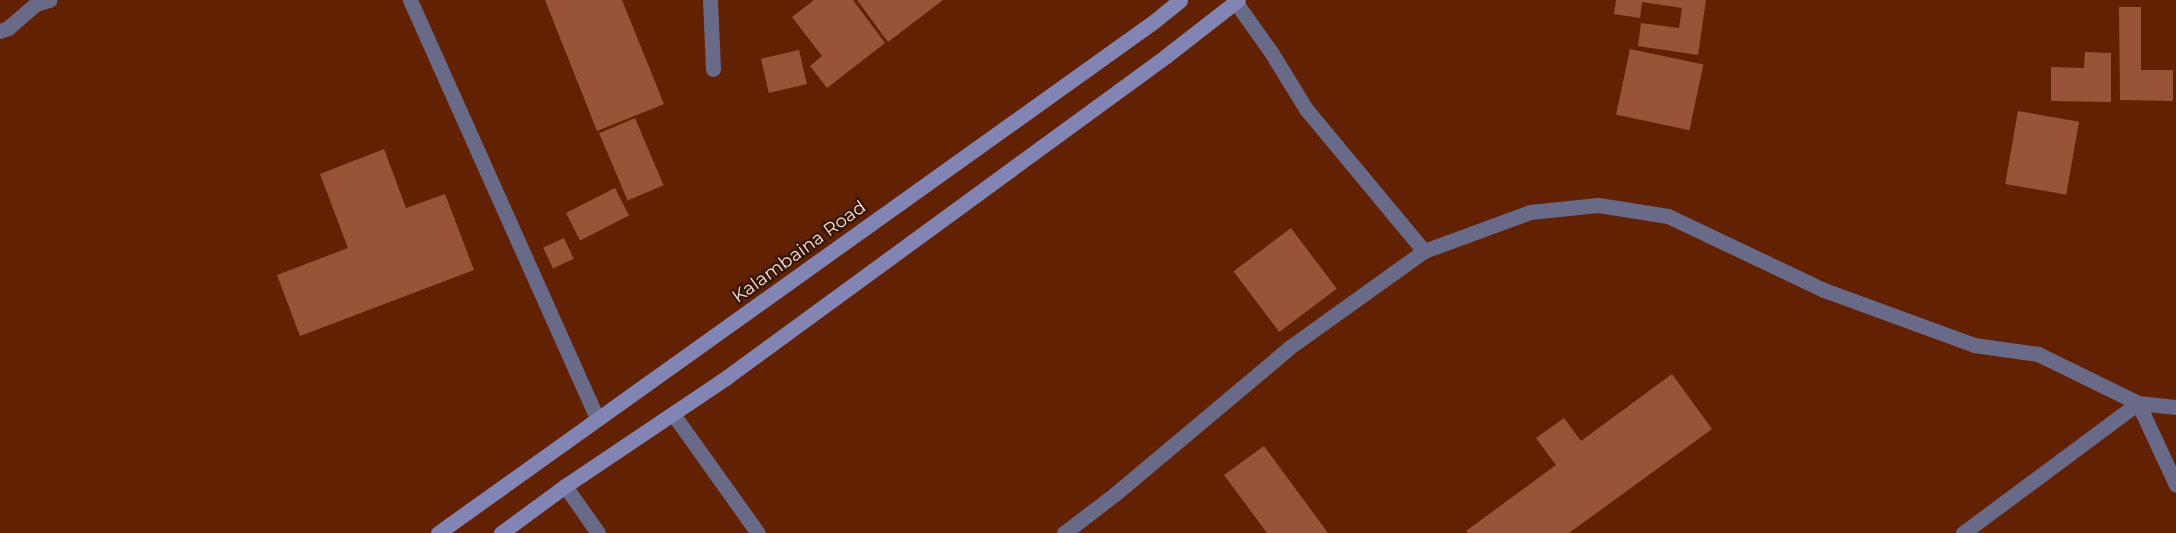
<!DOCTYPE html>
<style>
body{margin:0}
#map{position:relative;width:2176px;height:533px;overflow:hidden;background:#622103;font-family:Montserrat,sans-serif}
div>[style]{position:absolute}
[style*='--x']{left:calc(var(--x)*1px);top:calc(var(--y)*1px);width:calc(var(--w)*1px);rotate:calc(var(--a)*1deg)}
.building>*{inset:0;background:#995338;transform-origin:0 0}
.minor>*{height:15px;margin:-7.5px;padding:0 7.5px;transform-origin:7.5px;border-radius:7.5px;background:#686a87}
.secondary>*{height:15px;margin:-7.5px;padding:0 7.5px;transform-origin:7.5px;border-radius:7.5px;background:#8285b3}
span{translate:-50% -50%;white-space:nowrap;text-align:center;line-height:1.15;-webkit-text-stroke:4.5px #34170c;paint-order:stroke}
.street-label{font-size:18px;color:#feddd0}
</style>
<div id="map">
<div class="building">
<div style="clip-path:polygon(545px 0,622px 0,664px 104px,597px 131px)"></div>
<div style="clip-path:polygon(814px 0,853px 0,885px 43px,827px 88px,810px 66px,822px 56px,792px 17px)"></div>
<div style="clip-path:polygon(857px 0,943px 0,888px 42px)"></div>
<div style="clip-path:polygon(1616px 0,1706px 0,1698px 55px,1638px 46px,1641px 23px,1679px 28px,1682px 8px,1642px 2px,1640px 18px,1614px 14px)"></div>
<div style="clip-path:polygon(2119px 7px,2141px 7px,2141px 70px,2173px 70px,2173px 101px,2120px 100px)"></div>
<div style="left:1630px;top:49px;width:75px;height:67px;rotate:12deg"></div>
<div style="left:799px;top:50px;width:35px;height:39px;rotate:77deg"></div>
<div style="clip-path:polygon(2085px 52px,2111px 53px,2111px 102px,2051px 101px,2051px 67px,2084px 68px)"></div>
<div style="left:2018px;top:111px;width:62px;height:74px;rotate:10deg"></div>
<div style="left:635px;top:118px;width:73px;height:39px;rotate:67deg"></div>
<div style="clip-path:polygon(384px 149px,406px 208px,445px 194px,474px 270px,300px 336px,277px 275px,348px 248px,320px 174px)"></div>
<div style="left:615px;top:188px;width:31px;height:55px;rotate:63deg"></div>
<div style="left:1291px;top:228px;width:76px;height:72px;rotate:53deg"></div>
<div style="left:564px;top:238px;width:23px;height:23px;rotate:65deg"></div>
<div style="clip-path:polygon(1672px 374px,1712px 429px,1569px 533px,1468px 533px,1466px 531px,1556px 465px,1536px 438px,1564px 418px,1581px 441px)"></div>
<div style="clip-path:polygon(1264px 446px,1328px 533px,1267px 533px,1224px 475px)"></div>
</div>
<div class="minor">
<div style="--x:410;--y:0;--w:459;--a:65.9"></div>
<div style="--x:710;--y:0;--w:69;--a:87.5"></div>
<div style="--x:1234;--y:0;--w:64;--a:54.6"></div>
<div style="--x:1271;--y:52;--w:67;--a:58.4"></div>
<div style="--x:1306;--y:109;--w:185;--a:50.3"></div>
<div style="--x:0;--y:31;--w:9;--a:-21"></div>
<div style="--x:8;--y:28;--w:37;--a:-41"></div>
<div style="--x:36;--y:4;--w:14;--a:-17"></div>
<div style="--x:2138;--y:403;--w:90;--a:65.1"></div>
<div style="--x:673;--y:414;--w:146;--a:54.5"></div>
<div style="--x:565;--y:486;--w:57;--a:54.9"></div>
<div style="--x:1064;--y:533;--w:64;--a:-37.4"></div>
<div style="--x:1115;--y:494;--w:229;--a:-40"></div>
<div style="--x:1290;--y:347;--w:165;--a:-35.6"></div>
<div style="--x:1424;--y:251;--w:113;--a:-20.2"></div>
<div style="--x:1530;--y:212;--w:68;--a:-5.9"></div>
<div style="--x:1598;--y:205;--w:71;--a:8.9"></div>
<div style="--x:1668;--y:216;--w:173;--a:25.4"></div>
<div style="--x:1824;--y:290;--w:160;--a:20.1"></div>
<div style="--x:1974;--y:345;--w:65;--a:8"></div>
<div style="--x:2038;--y:354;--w:111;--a:26.1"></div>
<div style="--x:2138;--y:403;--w:38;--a:6"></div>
<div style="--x:1963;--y:533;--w:218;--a:-36.6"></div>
</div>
<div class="secondary">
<div style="--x:438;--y:533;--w:877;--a:-35.54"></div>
<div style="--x:1152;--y:23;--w:36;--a:-39"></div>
<div style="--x:501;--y:533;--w:79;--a:-36.3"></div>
<div style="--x:565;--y:486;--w:195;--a:-33.9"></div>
<div style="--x:727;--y:377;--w:544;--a:-36.17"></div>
<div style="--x:1166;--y:56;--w:91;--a:-37.9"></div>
</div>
<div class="street-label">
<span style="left:799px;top:252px;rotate:-36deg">Kalambaina Road</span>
</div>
</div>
